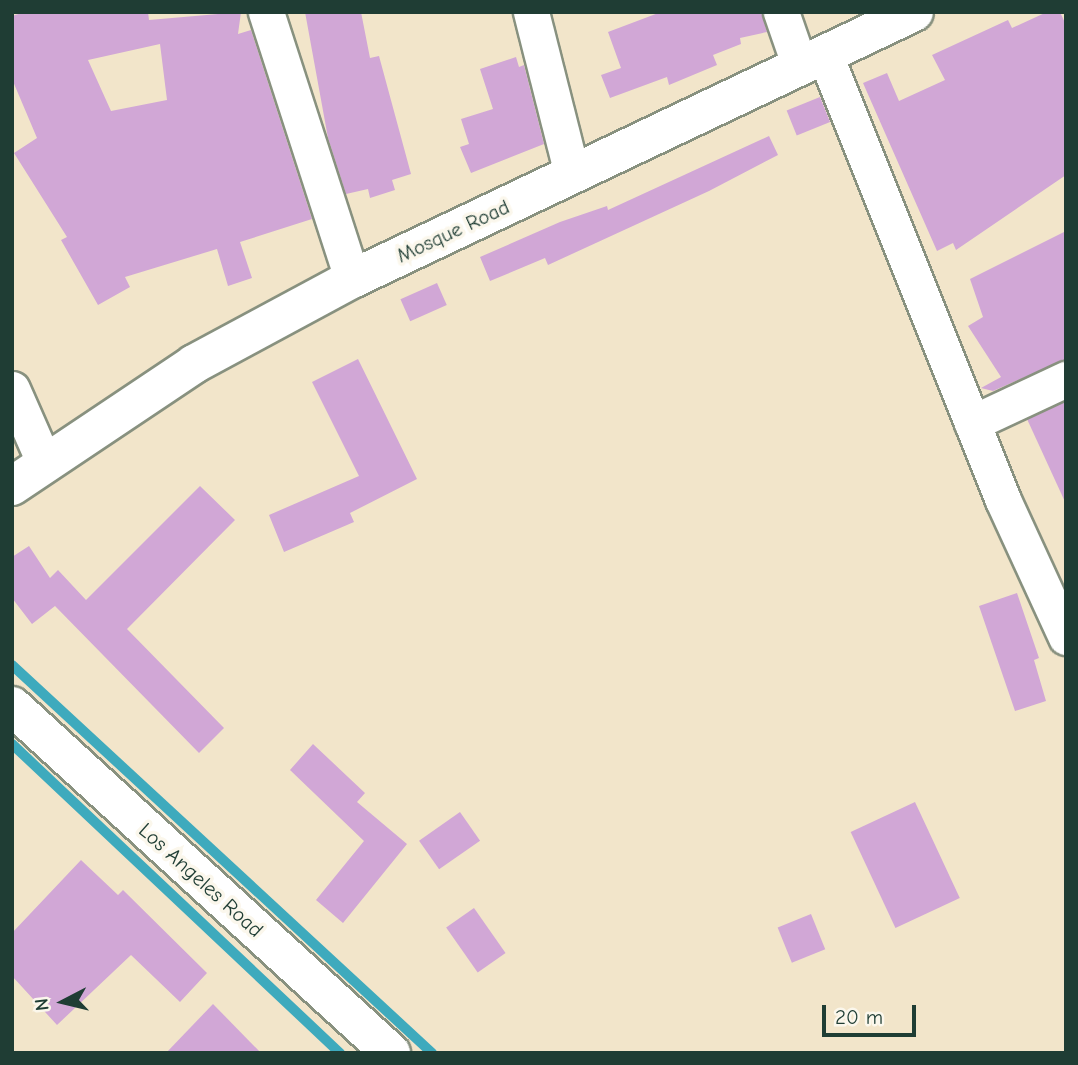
<!DOCTYPE html>
<style>
body{margin:0}
#map{position:relative;width:1078px;height:1065px;overflow:hidden;background:#f2e5ca;font-family:"Comic Neue",sans-serif}
div>[style]{position:absolute}
[style*='--x']{left:calc(var(--x)*1px);top:calc(var(--y)*1px);width:calc(var(--w)*1px);rotate:calc(var(--a)*1deg)}
.stream>*{height:10px;margin:-5px;padding:0 5px;transform-origin:5px;border-radius:5px;background:#3eaabd}
.building>*{inset:0;background:#d1a7d6;transform-origin:0 0}
.roads{filter:drop-shadow(2px 0 #88917f) drop-shadow(-2px 0 #88917f) drop-shadow(0 2px #88917f) drop-shadow(0 -2px #88917f)}
.minor>*{height:35px;margin:-17.5px;padding:0 17.5px;transform-origin:17.5px;border-radius:17.5px;background:#fff}
.tertiary>*{height:38px;margin:-19px;padding:0 19px;transform-origin:19px;border-radius:19px;background:#fff}
.secondary>*{height:38px;margin:-19px;padding:0 19px;transform-origin:19px;border-radius:19px;background:#fff}
span{translate:-50% -50%;white-space:nowrap;text-align:center;line-height:1.15;-webkit-text-stroke:7px #fbf7ec;paint-order:stroke}
.street-label{font-size:21px;color:#1f3d34}
.frame{position:absolute;inset:0;border:14px solid #1f3d34;pointer-events:none}
.north{position:absolute;left:28px;top:967px;width:70px;height:70px;-webkit-text-stroke:5px #fbf7ec;paint-order:stroke;rotate:263deg;font-size:19px;font-weight:700;line-height:28px;text-align:center;color:#1f3d34}
.north::after{content:'';display:block;margin:auto;width:24px;height:32px;background:#1f3d34;clip-path:polygon(50% 0,100% 100%,50% 72%,0 100%)}
.scale{position:absolute;left:822px;top:1005px;width:94px;height:32px;box-sizing:border-box;border:4px solid #1f3d34;border-top:0;padding-left:9px;font-size:21px;line-height:24px;white-space:nowrap;color:#1f3d34;-webkit-text-stroke:5px #fbf7ec;paint-order:stroke}
</style>
<div id="map">
<div class="stream">
<div style="--x:12;--y:665;--w:572;--a:42.73"></div>
<div style="--x:12;--y:744;--w:451;--a:43.3"></div>
</div>
<div class="building">
<div style="clip-path:polygon(evenodd,25px 12px,148px 12px,149px 20px,241px 12px,238px 34px,251px 30px,312px 219px,240px 242px,252px 278px,228px 286px,217px 249px,125px 277px,130px 287px,98px 305px,61px 240px,67px 237px,14px 153px,37px 138px,12px 79px,12px 16px,25px 12px,160px 44px,167px 100px,111px 111px,88px 60px,160px 44px)"></div>
<div style="clip-path:polygon(305px 12px,361px 12px,370px 58px,379px 56px,411px 174px,392px 180px,395px 190px,370px 198px,368px 189px,346px 194px,328px 138px)"></div>
<div style="clip-path:polygon(661px 12px,761px 12px,767px 32px,740px 38px,741px 44px,713px 55px,717px 65px,669px 85px,667px 77px,610px 98px,601px 75px,621px 68px,608px 32px)"></div>
<div style="clip-path:polygon(1047px 12px,1060px 12px,1066px 25px,1066px 175px,956px 250px,953px 243px,937px 251px,863px 83px,887px 73px,899px 101px,945px 80px,932px 55px,1008px 20px,1012px 28px)"></div>
<div style="clip-path:polygon(516px 57px,519px 67px,524px 65px,544px 144px,471px 173px,460px 147px,469px 144px,461px 119px,493px 109px,480px 69px)"></div>
<div style="left:820px;top:97px;width:27px;height:36px;rotate:68deg"></div>
<div style="clip-path:polygon(769px 136px,778px 155px,709px 191px,548px 265px,545px 258px,490px 281px,480px 257px,560px 222px,607px 206px,608px 210px)"></div>
<div style="clip-path:polygon(1066px 231px,1066px 359px,993px 391px,981px 388px,1001px 377px,968px 326px,983px 317px,970px 279px)"></div>
<div style="left:437px;top:283px;width:24px;height:40px;rotate:66deg"></div>
<div style="clip-path:polygon(358px 359px,417px 479px,350px 513px,354px 522px,284px 552px,269px 515px,359px 476px,312px 382px)"></div>
<div style="clip-path:polygon(1066px 401px,1066px 504px,1027px 419px)"></div>
<div style="clip-path:polygon(200px 486px,235px 520px,127px 629px,224px 728px,199px 753px,55px 606px,32px 624px,12px 598px,12px 557px,29px 546px,50px 578px,58px 570px,86px 600px)"></div>
<div style="clip-path:polygon(1017px 593px,1039px 658px,1034px 660px,1046px 701px,1015px 711px,979px 606px)"></div>
<div style="clip-path:polygon(313px 744px,365px 793px,357px 802px,407px 844px,343px 923px,316px 900px,364px 841px,290px 770px)"></div>
<div style="left:915px;top:802px;width:106px;height:71px;rotate:65deg"></div>
<div style="left:460px;top:812px;width:35px;height:50px;rotate:55deg"></div>
<div style="clip-path:polygon(81px 860px,118px 895px,123px 890px,207px 973px,180px 1002px,131px 955px,57px 1025px,12px 976px,12px 933px)"></div>
<div style="left:474px;top:908px;width:55px;height:34px;rotate:55deg"></div>
<div style="left:811px;top:914px;width:38px;height:36px;rotate:68deg"></div>
<div style="clip-path:polygon(213px 1004px,261px 1053px,166px 1053px)"></div>
</div>
<div class="roads">
<div class="minor">
<div style="--x:266;--y:12;--w:281;--a:72.1"></div>
<div style="--x:531;--y:12;--w:167;--a:75.8"></div>
<div style="--x:781;--y:12;--w:58;--a:70.9"></div>
<div style="--x:825;--y:55;--w:479;--a:68.2"></div>
<div style="--x:1003;--y:500;--w:151;--a:65.3"></div>
<div style="--x:12;--y:389;--w:82;--a:66.3"></div>
<div style="--x:972;--y:423;--w:104;--a:-25.1"></div>
</div>
<div class="tertiary">
<div style="--x:12;--y:486;--w:219;--a:-33.8"></div>
<div style="--x:194;--y:364;--w:179;--a:-28.3"></div>
<div style="--x:352;--y:279;--w:622;--a:-25.41"></div>
</div>
<div class="secondary">
<div style="--x:12;--y:706;--w:514;--a:42.48"></div>
</div>
</div>
<div class="street-label">
<span style="left:453px;top:231px;rotate:-25deg">Mosque Road</span>
<span style="left:201px;top:880px;rotate:42deg">Los Angeles Road</span>
</div>
<div class="frame"></div>
<div class="north">N</div>
<div class="scale">20 m</div>
</div>
